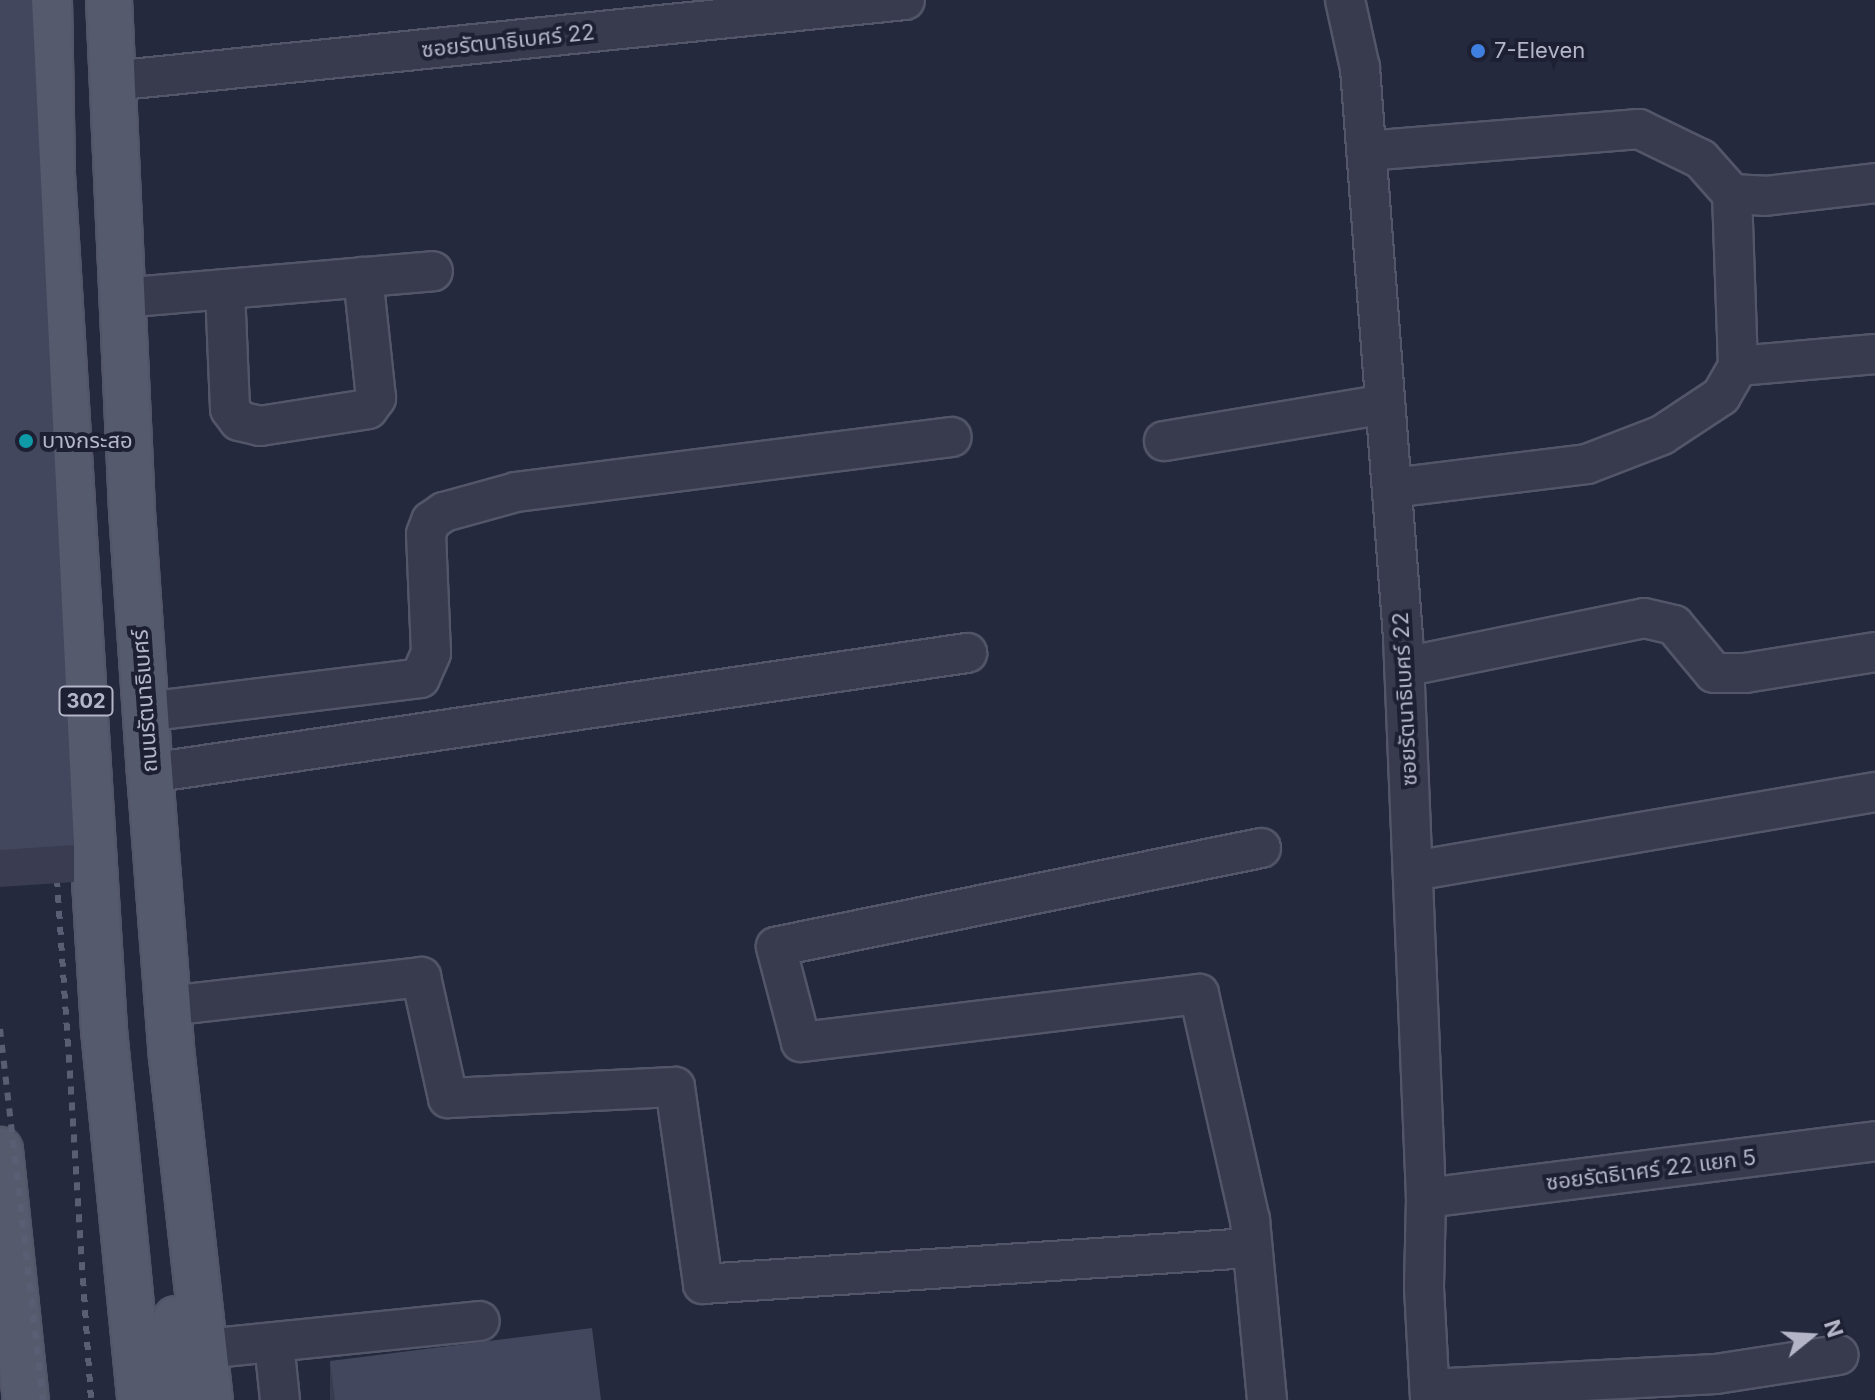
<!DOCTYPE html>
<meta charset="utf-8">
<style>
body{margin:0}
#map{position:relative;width:1875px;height:1400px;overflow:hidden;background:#24293d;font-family:Inter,"Noto Sans Thai",sans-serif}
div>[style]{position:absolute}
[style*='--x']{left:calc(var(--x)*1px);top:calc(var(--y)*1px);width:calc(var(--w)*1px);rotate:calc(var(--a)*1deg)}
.roads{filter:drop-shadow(2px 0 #535668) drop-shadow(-2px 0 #535668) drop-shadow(0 2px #535668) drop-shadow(0 -2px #535668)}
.minor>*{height:38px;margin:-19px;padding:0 19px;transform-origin:19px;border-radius:19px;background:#383b4d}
.major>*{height:44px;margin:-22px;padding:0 22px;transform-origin:22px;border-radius:22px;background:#565a6d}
.rail>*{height:6px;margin-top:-3px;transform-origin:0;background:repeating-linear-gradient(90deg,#5a5e74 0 8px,transparent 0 16px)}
.wall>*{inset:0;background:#3a3d51}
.building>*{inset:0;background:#43475e}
.dots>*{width:22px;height:22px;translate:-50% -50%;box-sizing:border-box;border:4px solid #1d2032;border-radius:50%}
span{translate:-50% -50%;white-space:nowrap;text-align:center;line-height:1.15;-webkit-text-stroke:8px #1d2032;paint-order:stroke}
.shield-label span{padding:2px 6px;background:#1d2032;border:2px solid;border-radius:6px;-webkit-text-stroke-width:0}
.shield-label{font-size:20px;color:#b4b6c8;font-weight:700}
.street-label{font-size:22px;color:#b4b6c8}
.poi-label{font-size:22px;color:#b4b6c8}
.left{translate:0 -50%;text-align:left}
.north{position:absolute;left:1771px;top:1296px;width:80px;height:80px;-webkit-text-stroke:6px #1d2032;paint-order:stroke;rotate:72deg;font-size:22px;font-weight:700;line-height:32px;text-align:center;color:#b4b6c8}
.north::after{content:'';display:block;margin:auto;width:28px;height:36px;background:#b4b6c8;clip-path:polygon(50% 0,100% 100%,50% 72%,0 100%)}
</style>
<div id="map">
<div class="roads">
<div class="minor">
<div style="--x:1345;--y:0;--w:70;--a:77.6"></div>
<div style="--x:1360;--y:68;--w:571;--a:85.68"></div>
<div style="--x:1403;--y:637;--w:561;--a:87.65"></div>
<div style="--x:1426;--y:1198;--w:90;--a:91.3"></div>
<div style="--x:1424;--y:1288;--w:112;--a:86.9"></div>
<div style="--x:112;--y:81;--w:797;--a:-5.83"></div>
<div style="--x:1366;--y:151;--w:274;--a:-4.6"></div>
<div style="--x:1639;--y:129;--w:69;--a:25.8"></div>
<div style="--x:1701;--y:159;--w:47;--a:48.5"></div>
<div style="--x:1732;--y:194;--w:33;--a:3"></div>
<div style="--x:1765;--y:196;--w:111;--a:-6.7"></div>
<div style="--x:1732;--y:194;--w:172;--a:88"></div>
<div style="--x:225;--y:289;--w:120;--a:87.6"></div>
<div style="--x:230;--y:409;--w:15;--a:53"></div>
<div style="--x:239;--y:421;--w:22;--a:13"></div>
<div style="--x:260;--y:426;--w:109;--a:-8.9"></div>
<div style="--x:368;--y:409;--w:14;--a:-54"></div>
<div style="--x:376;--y:398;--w:122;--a:-96.1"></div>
<div style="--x:121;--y:298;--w:313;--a:-4.9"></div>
<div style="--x:1164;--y:441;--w:224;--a:-9.5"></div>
<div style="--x:1392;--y:488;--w:196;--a:-7"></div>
<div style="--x:1587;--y:464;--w:80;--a:-21.1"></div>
<div style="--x:1662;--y:435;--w:71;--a:-33.5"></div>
<div style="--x:1721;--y:396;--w:34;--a:-60"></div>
<div style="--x:1738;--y:366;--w:138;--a:-5"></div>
<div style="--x:1404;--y:667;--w:245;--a:-11.5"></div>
<div style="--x:1644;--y:618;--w:31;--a:13"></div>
<div style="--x:1674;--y:625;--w:62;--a:50.2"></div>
<div style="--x:1714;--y:673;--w:31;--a:0"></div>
<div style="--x:1745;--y:673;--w:132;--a:-9.2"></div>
<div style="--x:145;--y:712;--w:277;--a:-7"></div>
<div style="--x:420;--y:678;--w:27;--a:-66"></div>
<div style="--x:431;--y:653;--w:119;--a:-92.4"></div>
<div style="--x:426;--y:534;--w:14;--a:-69"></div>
<div style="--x:431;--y:521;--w:16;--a:-35"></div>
<div style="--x:444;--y:512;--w:75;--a:-15.5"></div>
<div style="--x:516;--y:492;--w:439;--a:-7.2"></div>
<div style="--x:150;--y:773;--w:826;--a:-8.36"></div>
<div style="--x:1261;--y:848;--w:495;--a:168.5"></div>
<div style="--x:776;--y:947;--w:98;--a:75.3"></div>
<div style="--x:801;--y:1042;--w:401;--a:-6.9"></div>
<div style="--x:1199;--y:994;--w:232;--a:77.3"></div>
<div style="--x:1250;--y:1220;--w:181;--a:84.6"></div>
<div style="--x:1413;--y:871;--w:469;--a:-9.7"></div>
<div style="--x:168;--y:1006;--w:255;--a:-6.5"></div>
<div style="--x:421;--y:977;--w:124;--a:77.4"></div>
<div style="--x:448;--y:1098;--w:227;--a:-2.8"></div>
<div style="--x:675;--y:1087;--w:199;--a:81.9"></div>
<div style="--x:703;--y:1284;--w:548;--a:-3.77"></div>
<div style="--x:1426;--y:1198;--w:453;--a:-7.2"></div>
<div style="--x:274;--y:1343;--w:57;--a:84"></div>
<div style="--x:205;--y:1349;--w:276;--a:-5.8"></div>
<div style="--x:1430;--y:1389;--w:286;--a:-3"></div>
<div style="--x:1716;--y:1374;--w:124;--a:-8.8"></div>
</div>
<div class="major">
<div style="--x:49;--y:0;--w:174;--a:89"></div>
<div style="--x:52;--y:174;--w:858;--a:86.52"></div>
<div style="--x:104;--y:1030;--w:372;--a:84.4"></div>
<div style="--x:109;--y:0;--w:512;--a:87.42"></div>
<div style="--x:132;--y:511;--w:263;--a:86.1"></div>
<div style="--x:150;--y:773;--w:285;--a:85.6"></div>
<div style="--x:172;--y:1057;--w:345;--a:83.7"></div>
<div style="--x:0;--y:1150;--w:251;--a:84.1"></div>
<div style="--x:176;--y:1319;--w:81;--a:89.3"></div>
</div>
</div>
<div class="rail">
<div style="--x:56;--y:863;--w:538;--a:86.27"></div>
<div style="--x:0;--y:1029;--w:373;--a:83.4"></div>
</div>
<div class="wall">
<div style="clip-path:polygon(0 0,74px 845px,74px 882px,0 887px)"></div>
<div style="clip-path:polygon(330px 1361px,601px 1400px,330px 1400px)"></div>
</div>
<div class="building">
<div style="clip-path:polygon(0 0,32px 0,74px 845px,0 850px)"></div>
<div style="clip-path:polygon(592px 1328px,601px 1400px,335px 1400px,330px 1361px)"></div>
</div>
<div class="dots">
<div style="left:1478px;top:51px;background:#3f7fe0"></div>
<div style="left:26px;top:441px;background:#0f9aa8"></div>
</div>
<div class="shield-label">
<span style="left:86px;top:701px">302</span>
</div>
<div class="street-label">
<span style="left:508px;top:41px;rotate:-6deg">ซอยรัตนาธิเบศร์ 22</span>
<span style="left:1405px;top:699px;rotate:-93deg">ซอยรัตนาธิเบศร์ 22</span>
<span style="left:145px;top:701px;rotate:-94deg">ถนนรัตนาธิเบศร์</span>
<span style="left:1651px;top:1170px;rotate:-7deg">ซอยรัตธิเาศร์ 22 แยก 5</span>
</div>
<div class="poi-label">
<span class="left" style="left:1494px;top:51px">7-Eleven</span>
<span class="left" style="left:42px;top:441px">บางกระสอ</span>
</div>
<div class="north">N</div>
</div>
